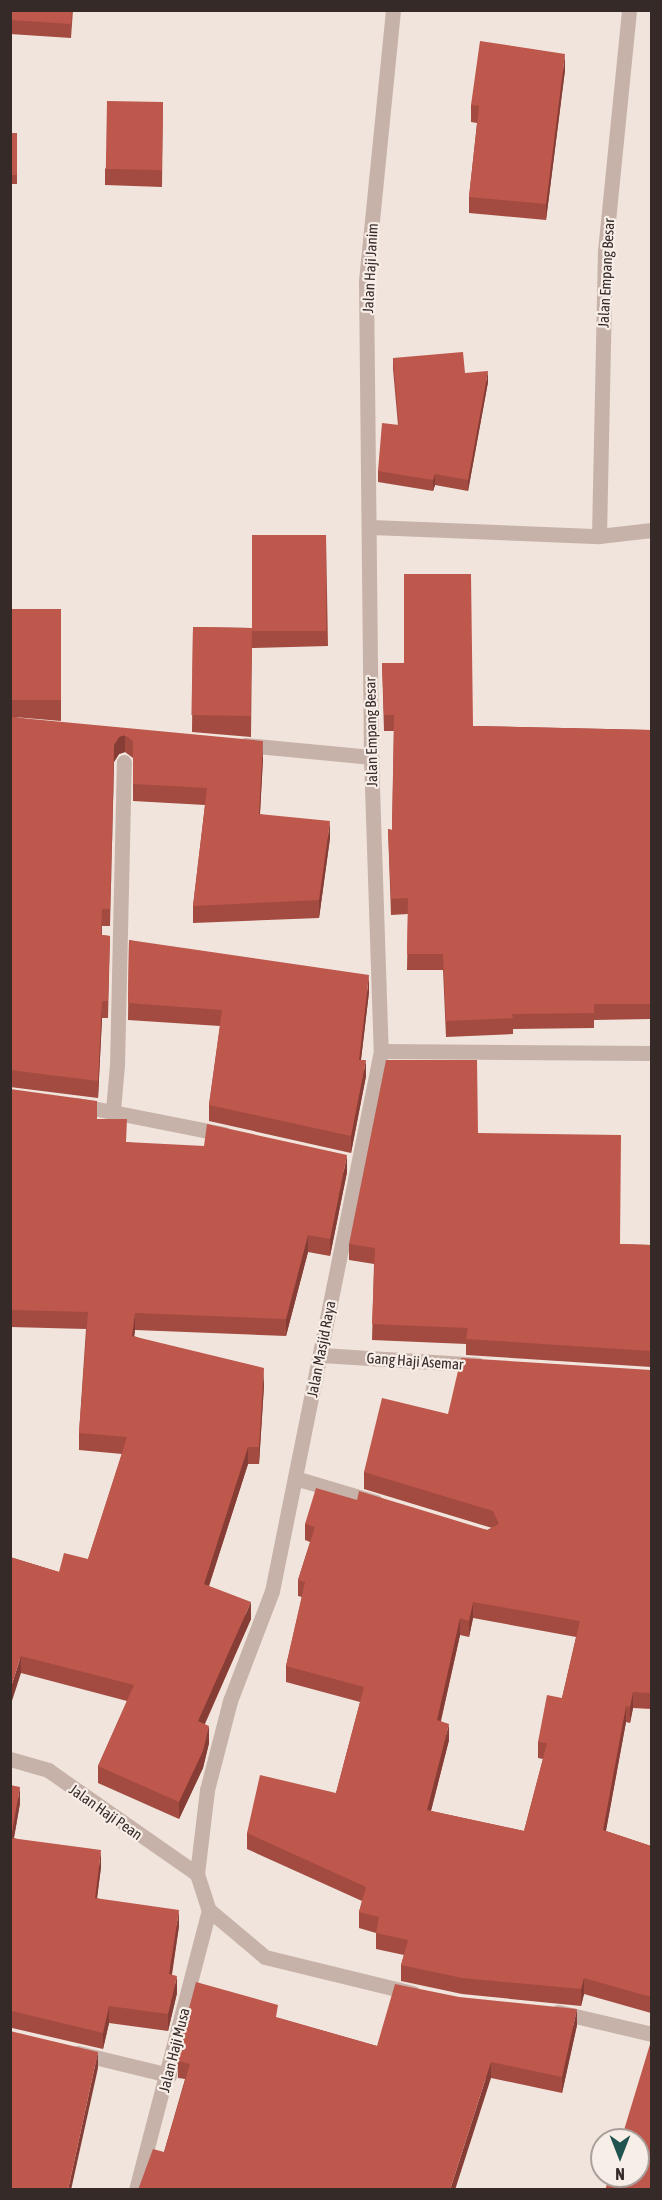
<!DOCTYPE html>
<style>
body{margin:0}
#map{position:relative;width:662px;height:2200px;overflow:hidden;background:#f0e4dc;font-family:"Asap Condensed",sans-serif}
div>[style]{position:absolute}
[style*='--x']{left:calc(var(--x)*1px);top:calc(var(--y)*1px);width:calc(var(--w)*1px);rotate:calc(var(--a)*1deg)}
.street>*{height:15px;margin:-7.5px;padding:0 7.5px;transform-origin:7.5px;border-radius:7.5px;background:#c7b2a9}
.wall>*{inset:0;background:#a34b41;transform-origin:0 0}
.shaded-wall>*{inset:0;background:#853d35;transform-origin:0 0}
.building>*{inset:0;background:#be574c;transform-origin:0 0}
span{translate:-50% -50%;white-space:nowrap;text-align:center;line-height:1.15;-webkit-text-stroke:4.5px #f8eee8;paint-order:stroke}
.street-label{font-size:15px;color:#352a28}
.frame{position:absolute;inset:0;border:12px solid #352a28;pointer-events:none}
.north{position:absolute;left:590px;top:2128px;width:60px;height:60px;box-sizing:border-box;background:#f8eee8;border:2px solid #aaa09b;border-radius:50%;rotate:180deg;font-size:16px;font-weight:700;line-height:24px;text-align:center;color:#352a28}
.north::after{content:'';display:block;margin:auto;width:21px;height:27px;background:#205450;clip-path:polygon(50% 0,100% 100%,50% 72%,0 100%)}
</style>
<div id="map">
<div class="street">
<div style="--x:393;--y:10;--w:273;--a:95.7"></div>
<div style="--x:366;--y:282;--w:475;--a:89.4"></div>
<div style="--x:371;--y:757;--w:294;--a:88.1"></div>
<div style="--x:381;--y:1051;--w:551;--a:101.41"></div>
<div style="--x:272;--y:1591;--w:118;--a:110.9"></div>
<div style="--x:230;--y:1701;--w:92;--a:104.5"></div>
<div style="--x:207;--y:1790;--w:85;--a:96.8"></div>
<div style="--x:197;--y:1874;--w:38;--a:72"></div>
<div style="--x:209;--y:1910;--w:73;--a:40"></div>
<div style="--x:265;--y:1957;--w:152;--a:13.7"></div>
<div style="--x:371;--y:527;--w:228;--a:2.3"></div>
<div style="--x:599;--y:536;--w:53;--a:-6.5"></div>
<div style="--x:599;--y:536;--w:285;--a:-88.8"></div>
<div style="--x:605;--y:251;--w:242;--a:-84.3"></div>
<div style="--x:245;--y:745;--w:127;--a:5.4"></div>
<div style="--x:381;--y:1051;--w:271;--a:0.4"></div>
<div style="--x:77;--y:1105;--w:150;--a:11.2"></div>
<div style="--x:113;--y:1110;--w:45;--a:-84.9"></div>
<div style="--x:117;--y:1065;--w:303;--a:-88.7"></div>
<div style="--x:321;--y:1355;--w:157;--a:3.6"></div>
<div style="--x:295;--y:1478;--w:84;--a:16.5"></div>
<div style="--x:10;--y:1759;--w:40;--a:16"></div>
<div style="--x:48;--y:1770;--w:182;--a:34.9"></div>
<div style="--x:558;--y:2012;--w:97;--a:13.2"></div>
<div style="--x:78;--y:2053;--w:94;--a:13.6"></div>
<div style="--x:136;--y:2190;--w:289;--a:-75.4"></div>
</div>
<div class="wall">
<div style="clip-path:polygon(10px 10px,73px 10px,71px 38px,10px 34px)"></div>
<div style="clip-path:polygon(565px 70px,546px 220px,469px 213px,469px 197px,477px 123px,471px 122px,471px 105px)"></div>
<div style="clip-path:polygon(163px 102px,162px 187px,105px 185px,105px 169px)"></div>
<div style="left:10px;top:133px;width:7px;height:51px"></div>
<div style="clip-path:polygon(393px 358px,465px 373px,488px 382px,468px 491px,435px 485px,433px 491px,378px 482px,378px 471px,398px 425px,393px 369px)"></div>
<div style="clip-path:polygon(326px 535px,328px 646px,252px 648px,252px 644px,251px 737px,192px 732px,193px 627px,252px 628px)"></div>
<div style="clip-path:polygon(10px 609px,61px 609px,61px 721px,14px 717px,263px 758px,260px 814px,330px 838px,319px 918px,193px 923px,193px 906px,205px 805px,133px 801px,133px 758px,125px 752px,119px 754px,114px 762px,110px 926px,102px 926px,102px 935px,110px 936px,108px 1018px,102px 1018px,98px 1098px,10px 1087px)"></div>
<div style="clip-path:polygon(382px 663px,473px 726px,651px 730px,651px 1019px,594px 1020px,594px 1028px,513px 1029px,513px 1034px,446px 1037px,443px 970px,407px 970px,408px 914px,391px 915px,388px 829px,392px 830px,394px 731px,384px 731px)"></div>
<div style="clip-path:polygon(129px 940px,369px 992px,361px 1060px,366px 1076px,351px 1153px,209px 1121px,209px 1105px,220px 1026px,128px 1020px)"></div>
<div style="clip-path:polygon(10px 1089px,97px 1119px,126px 1142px,347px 1172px,330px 1256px,308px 1252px,286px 1336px,135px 1330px,134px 1336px,264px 1385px,259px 1464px,248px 1464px,209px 1586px,251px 1619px,205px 1724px,209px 1743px,203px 1768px,179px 1819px,98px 1783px,98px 1766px,127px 1701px,21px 1673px,10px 1557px,59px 1572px,88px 1559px,122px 1454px,79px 1450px,79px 1433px,86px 1329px,10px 1327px)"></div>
<div style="clip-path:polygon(478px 1133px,620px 1244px,651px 1245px,651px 1367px,466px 1355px,466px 1344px,372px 1340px,374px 1264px,349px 1260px,349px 1244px)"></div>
<div style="clip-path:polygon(evenodd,651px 1370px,651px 1709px,633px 1708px,630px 1723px,626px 1722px,606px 1831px,651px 1846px,651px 2013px,584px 1994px,581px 2006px,462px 1994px,401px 1981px,401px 1965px,404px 1955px,376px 1949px,376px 1933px,359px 1928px,359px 1912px,362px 1901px,247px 1849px,247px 1833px,336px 1793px,360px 1702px,286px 1682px,286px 1666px,302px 1597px,298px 1596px,298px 1580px,310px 1542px,305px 1540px,305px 1524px,357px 1500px,487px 1530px,492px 1528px,364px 1489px,364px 1472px,448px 1414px,651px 1370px,473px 1618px,576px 1637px,562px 1698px,538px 1742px,538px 1758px,543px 1759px,524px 1831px,431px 1811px,449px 1740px,441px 1721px,460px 1635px,469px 1637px,473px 1618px)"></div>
<div style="clip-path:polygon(10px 1785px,20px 1803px,14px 1838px,101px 1867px,97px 1898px,179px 1926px,172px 1975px,177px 1993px,168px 2031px,109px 2023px,103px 2049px,12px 2028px)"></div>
<div style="clip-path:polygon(278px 2018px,377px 2046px,577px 2025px,562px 2093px,491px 2078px,164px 2152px,185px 2079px,178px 2078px,177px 2054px)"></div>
</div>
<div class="shaded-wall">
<div style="clip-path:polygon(565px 54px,565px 70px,546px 220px,546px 204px)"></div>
<div style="clip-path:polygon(488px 371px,488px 382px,468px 491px,468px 480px)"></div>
<div style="clip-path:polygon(435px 474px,435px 485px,433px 491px,433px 480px)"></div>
<div style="clip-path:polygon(125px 735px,125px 752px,119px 754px,114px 762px,110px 926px,114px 745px,119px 737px)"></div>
<div style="clip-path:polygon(263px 741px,263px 758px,259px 831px,259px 814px)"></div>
<div style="clip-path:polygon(330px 821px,330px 838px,319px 918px,319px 900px)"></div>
<div style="clip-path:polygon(369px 975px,369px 992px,359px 1076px,359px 1060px)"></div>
<div style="clip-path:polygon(102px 1001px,102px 1018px,98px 1098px,98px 1081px)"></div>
<div style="clip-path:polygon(366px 1060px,366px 1076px,351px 1153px,351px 1136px)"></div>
<div style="left:11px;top:1069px;width:17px;height:1px;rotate:90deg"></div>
<div style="clip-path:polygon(347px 1155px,347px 1172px,330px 1256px,330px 1239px)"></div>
<div style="clip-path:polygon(308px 1235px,308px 1252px,286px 1336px,286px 1319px)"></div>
<div style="clip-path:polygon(135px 1313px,135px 1330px,132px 1353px,132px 1336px)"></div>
<div style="clip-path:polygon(264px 1368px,264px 1385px,259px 1464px,259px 1447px)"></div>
<div style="clip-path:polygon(248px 1447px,248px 1464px,204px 1601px,204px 1584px)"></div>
<div style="clip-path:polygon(251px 1602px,251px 1619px,198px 1738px,198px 1721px)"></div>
<div style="clip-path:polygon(473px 1602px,473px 1618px,469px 1637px,469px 1621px)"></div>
<div style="clip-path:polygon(460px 1618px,460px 1635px,437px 1737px,437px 1720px)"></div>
<div style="clip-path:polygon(21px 1656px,21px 1673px,10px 1707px,10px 1690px)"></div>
<div style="clip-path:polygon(633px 1692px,633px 1708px,630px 1723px,630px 1707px)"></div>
<div style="clip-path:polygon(626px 1706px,626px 1722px,603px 1846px,603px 1830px)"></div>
<div style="clip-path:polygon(449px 1724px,449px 1740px,427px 1826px,427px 1810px)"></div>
<div style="clip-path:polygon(209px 1726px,209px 1743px,203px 1768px,179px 1819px,179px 1802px)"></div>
<div style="clip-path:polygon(20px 1787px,20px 1803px,11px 1854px,11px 1838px)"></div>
<div style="clip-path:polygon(101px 1850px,101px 1867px,95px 1914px,95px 1898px)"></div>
<div style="clip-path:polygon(179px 1910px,179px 1926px,169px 1990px,169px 1974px)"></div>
<div style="clip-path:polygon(177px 1976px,177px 1993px,168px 2031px,168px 2014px)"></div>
<div style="clip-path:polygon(584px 1978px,584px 1994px,581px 2006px,581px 1989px)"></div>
<div style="clip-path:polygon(109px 2006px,109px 2023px,103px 2049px,103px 2033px)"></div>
<div style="clip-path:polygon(577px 2009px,577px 2025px,562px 2093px,562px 2077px)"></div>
<div style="left:12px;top:2011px;width:17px;height:2px;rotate:90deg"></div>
<div style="clip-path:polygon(98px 2052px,98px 2068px,71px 2190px,68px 2190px)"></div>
<div style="clip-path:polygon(491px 2062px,491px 2078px,455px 2190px,450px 2190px)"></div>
</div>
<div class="building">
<div style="clip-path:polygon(10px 10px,72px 10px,71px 24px,10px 20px)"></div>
<div style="clip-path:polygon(480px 41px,565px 54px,546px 204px,469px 197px,479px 106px,471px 105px)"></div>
<div style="left:107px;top:101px;width:56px;height:68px;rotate:1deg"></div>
<div style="left:10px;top:133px;width:7px;height:42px"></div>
<div style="clip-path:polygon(463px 352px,465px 373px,488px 371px,468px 480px,435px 474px,433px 480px,378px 471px,382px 423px,399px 425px,393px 358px)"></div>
<div style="left:252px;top:535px;width:74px;height:96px"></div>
<div style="clip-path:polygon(650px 538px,651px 538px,651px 638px)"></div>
<div style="clip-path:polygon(404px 574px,471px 574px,473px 726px,651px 730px,651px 1004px,594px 1004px,594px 1013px,512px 1014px,513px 1018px,446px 1021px,443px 954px,407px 954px,408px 898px,391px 899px,388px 829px,392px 830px,394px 715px,384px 715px,382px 663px,404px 663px)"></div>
<div style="left:10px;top:609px;width:51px;height:91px"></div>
<div style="left:193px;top:627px;width:59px;height:88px;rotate:1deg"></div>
<div style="clip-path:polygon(10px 717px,263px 741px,259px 814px,330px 821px,319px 900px,193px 906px,207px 788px,133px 784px,133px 741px,125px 735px,119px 737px,114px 745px,110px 909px,102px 909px,101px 935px,110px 936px,108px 1001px,102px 1001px,98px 1081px,10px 1070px)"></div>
<div style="clip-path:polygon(129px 940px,369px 975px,359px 1060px,366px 1060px,351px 1136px,209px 1105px,222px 1010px,128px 1003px)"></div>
<div style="clip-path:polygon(386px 1060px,477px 1060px,478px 1133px,621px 1135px,620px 1244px,651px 1245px,651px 1351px,466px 1339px,468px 1328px,372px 1324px,375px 1248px,349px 1244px)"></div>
<div style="clip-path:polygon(10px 1089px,97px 1101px,97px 1119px,127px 1119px,126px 1142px,204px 1146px,207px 1124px,347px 1155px,330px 1239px,308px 1235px,286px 1319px,135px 1313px,132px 1336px,264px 1368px,259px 1447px,248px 1447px,204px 1584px,251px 1602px,198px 1721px,209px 1726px,203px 1751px,179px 1802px,98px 1766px,134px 1685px,21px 1656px,10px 1690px,10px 1557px,59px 1572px,64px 1553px,88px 1559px,127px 1437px,79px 1433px,88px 1312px,10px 1310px)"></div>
<div style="clip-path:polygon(evenodd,461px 1358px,651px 1370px,651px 1693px,633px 1692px,630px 1707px,626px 1706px,603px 1830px,651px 1846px,651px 1997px,584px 1978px,581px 1989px,462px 1978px,401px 1965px,408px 1940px,376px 1933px,379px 1917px,359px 1912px,366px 1887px,247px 1833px,260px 1775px,336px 1793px,364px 1687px,286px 1666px,305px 1582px,298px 1580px,315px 1527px,305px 1524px,316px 1488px,357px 1500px,359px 1491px,487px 1530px,499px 1524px,493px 1511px,364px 1472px,382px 1398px,448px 1414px,461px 1358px,473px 1602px,580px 1621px,562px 1698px,547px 1695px,538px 1742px,547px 1743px,524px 1831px,427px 1810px,449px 1724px,437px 1720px,460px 1618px,469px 1621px,473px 1602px)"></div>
<div style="clip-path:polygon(10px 1785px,20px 1787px,11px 1838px,101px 1850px,95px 1898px,179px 1910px,169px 1974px,177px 1976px,168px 2014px,109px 2006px,103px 2033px,12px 2011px,10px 2012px)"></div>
<div style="clip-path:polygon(196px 1982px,278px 2005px,276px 2017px,377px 2046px,395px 1984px,459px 1997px,577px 2009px,562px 2077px,491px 2062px,450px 2190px,138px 2190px,153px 2149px,164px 2152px,190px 2064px,178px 2061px,177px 2054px)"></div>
<div style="clip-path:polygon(10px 2031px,98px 2052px,68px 2190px,10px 2190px)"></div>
<div style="clip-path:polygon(651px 2041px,651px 2190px,605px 2190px,610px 2176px,638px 2176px,638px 2140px,621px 2140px)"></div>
</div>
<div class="street-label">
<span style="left:370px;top:268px;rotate:-87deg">Jalan Haji Janim</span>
<span style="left:606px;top:273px;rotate:-87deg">Jalan Empang Besar</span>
<span style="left:371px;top:732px;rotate:-91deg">Jalan Empang Besar</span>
<span style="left:321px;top:1349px;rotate:-79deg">Jalan Masjid Raya</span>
<span style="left:415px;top:1361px;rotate:4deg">Gang Haji Asemar</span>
<span style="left:106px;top:1812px;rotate:35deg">Jalan Haji Pean</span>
<span style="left:174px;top:2050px;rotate:-76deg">Jalan Haji Musa</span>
</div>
<div class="frame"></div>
<div class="north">N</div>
</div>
